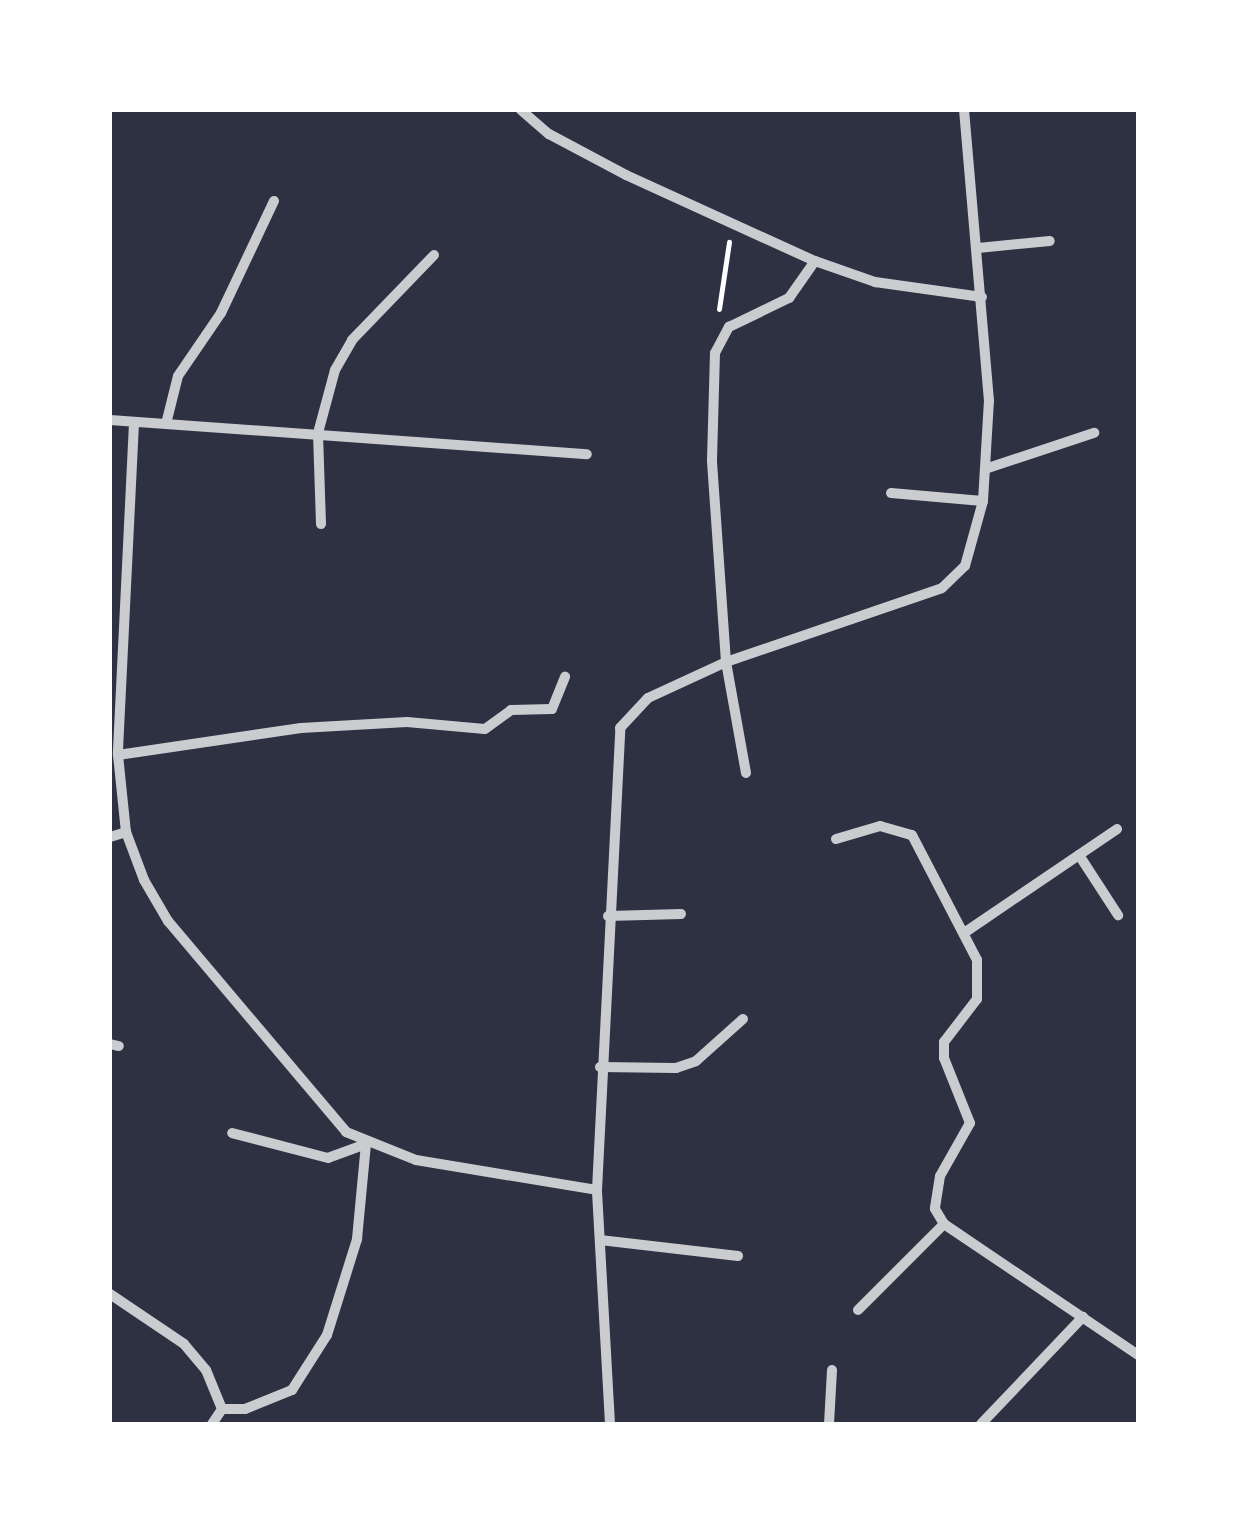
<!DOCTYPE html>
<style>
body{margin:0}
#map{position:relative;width:1248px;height:1534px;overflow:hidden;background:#2d3142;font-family:Bitter,serif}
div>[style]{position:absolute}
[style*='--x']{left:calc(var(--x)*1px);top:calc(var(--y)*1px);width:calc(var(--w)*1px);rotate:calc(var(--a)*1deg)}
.path>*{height:5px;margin:-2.5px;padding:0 2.5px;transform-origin:2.5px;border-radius:2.5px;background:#fff}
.minor>*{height:10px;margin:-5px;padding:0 5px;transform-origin:5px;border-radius:5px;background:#caccd0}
span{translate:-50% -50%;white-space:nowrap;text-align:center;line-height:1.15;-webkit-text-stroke:9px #fff;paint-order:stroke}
.frame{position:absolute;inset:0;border:112px solid #fff;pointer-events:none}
</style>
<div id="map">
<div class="path">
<div style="--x:719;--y:309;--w:68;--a:-81.5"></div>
</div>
<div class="minor">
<div style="--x:521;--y:110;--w:37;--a:41"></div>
<div style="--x:549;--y:134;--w:87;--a:28"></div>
<div style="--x:626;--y:175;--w:208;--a:24.5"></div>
<div style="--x:815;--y:261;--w:64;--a:19.3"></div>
<div style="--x:875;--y:282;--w:108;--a:8"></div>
<div style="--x:978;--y:248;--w:72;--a:-5.6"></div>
<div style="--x:110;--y:420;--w:478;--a:4.1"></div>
<div style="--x:134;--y:423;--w:332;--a:92.8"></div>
<div style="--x:118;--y:755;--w:77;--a:84.1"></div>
<div style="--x:126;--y:832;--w:51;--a:69.4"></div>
<div style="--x:144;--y:880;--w:48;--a:59.7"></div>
<div style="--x:168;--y:921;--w:276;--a:49.8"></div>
<div style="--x:346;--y:1132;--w:75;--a:21.8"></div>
<div style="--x:416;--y:1160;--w:183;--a:9.4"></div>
<div style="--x:166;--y:424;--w:49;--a:-76"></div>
<div style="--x:178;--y:376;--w:76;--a:-55.7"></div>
<div style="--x:221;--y:313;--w:124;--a:-64.7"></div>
<div style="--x:988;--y:468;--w:112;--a:-18.3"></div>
<div style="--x:891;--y:493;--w:92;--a:5"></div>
<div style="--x:321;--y:524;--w:91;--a:-91.9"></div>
<div style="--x:318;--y:433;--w:65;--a:-74.9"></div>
<div style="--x:335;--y:370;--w:34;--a:-60"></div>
<div style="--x:352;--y:340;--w:118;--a:-46"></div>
<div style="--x:118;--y:755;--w:185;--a:-8.4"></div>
<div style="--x:301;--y:728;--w:106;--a:-3.2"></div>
<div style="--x:407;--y:722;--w:78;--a:5.1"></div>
<div style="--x:485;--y:729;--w:32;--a:-36"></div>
<div style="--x:511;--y:710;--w:41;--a:-1.4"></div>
<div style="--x:552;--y:709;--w:35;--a:-68"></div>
<div style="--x:746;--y:773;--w:113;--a:-100.2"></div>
<div style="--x:726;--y:662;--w:202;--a:-94"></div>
<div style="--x:712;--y:460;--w:107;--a:-88.4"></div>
<div style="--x:715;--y:353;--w:30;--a:-62"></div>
<div style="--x:729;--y:327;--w:67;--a:-25.8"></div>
<div style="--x:789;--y:298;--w:45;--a:-54.9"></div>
<div style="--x:110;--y:837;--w:17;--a:-17"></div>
<div style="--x:836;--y:839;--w:46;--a:-16.5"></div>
<div style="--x:880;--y:826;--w:33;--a:16"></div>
<div style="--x:912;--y:835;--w:141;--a:62.5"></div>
<div style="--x:977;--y:960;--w:39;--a:90"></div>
<div style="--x:977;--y:999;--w:54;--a:127.5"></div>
<div style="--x:944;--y:1042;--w:16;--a:90"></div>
<div style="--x:944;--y:1058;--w:70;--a:68.2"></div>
<div style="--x:970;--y:1123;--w:61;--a:119.5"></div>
<div style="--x:940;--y:1176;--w:33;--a:99"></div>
<div style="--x:935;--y:1209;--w:17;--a:59"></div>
<div style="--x:944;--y:1224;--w:234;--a:34"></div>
<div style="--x:1079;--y:855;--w:72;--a:57"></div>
<div style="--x:608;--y:916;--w:73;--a:-1.6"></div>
<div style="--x:964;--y:933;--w:185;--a:-34.2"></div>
<div style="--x:110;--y:1044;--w:9;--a:13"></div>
<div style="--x:600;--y:1067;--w:76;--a:0.8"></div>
<div style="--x:676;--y:1068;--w:21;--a:-19"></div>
<div style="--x:696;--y:1061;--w:63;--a:-41.8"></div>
<div style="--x:600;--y:1240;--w:139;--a:6.6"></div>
<div style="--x:110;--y:1294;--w:89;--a:34"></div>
<div style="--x:184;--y:1344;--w:34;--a:50"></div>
<div style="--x:206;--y:1370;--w:42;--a:67.7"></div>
<div style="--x:858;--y:1310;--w:122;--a:-45"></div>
<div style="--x:212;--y:1424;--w:18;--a:-56"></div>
<div style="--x:222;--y:1409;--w:23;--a:0"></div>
<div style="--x:245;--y:1409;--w:51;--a:-22"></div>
<div style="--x:292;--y:1390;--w:65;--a:-57.5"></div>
<div style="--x:327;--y:1335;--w:101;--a:-72.6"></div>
<div style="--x:357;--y:1239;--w:95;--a:-84.6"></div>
<div style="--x:366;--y:1144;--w:40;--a:159.8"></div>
<div style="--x:328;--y:1158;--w:99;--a:-165.4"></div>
<div style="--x:610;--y:1424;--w:234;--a:-93.2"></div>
<div style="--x:597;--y:1190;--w:463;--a:-87.1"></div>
<div style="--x:620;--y:728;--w:41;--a:-47"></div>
<div style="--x:648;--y:698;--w:86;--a:-24.8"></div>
<div style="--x:726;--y:662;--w:228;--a:-18.9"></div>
<div style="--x:942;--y:588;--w:32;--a:-44"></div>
<div style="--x:965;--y:566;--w:67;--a:-74.5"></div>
<div style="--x:983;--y:501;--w:100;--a:-86.6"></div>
<div style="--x:989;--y:401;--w:292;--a:-94.9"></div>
<div style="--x:829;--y:1424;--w:54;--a:-86.8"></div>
<div style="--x:981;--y:1424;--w:148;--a:-46.4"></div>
</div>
<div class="frame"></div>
</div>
